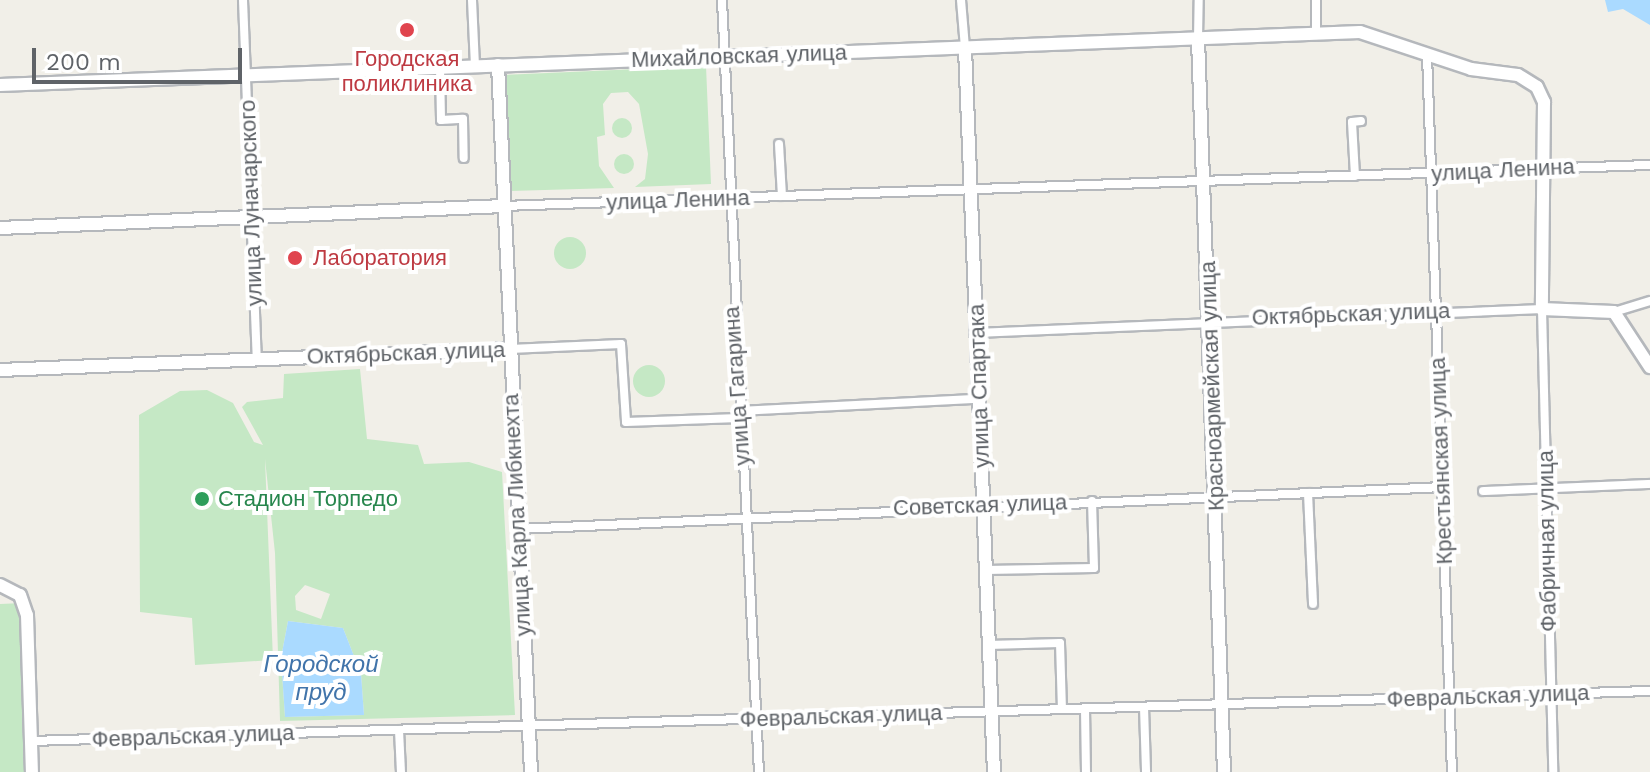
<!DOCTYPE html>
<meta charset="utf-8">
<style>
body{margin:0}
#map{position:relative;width:1650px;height:772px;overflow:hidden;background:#f1efe8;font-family:"Work Sans",sans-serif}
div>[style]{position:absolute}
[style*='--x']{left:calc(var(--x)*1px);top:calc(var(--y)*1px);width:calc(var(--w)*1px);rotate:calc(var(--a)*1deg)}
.green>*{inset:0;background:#c5e8c5}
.round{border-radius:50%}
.water>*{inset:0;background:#aadaff}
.roads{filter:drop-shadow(2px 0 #b5b8bc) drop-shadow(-2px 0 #b5b8bc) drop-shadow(0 2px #b5b8bc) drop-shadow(0 -2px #b5b8bc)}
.street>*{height:8px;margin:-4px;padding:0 4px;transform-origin:4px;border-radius:4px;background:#fff}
.secondary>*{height:12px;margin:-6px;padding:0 6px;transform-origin:6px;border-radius:6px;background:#fff}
.dots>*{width:22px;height:22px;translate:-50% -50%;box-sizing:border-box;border:4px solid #fff;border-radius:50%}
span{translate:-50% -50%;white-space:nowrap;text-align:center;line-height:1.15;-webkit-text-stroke:8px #fff;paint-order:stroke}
.street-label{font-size:22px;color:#5f6368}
.health-label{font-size:22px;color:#be3a42}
.left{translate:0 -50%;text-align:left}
.leisure-label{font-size:22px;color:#27864d}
.water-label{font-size:24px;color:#4174aa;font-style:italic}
.scale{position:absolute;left:32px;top:48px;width:210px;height:36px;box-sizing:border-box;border:4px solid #5f6368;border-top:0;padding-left:10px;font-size:24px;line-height:28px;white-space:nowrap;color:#5f6368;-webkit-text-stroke:6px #fff;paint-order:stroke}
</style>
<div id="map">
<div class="green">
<div style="clip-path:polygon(706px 66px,711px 184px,635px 187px,645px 179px,648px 154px,639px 104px,628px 92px,611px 93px,603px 104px,605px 135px,597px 137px,599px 166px,614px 188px,510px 191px,505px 75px)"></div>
<div class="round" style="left:612px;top:118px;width:20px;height:20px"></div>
<div class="round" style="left:614px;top:154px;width:20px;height:20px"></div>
<div class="round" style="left:554px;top:237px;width:32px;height:32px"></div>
<div class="round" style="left:633px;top:365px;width:32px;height:32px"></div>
<div style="clip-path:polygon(evenodd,360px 369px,367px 439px,418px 445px,424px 464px,469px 462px,502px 472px,515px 715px,280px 721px,275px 553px,265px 459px,273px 660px,195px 665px,192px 618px,140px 612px,139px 415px,180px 391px,207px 390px,233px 403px,254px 442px,263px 445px,242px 407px,247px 402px,283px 398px,284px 374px,360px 369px,305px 585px,330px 594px,321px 619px,296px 610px,295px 596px,305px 585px,360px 369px,288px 621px,343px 628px,361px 674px,364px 715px,285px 717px,281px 658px,288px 621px)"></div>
<div style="clip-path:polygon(23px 603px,32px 772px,0 772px,0 604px)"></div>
</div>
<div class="water">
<div style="clip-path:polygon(1605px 0,1650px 0,1650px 25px,1623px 9px,1608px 12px)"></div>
<div style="clip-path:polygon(288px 621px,343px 628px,361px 674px,364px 715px,285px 717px,281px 658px)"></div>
</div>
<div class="roads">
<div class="street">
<div style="--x:243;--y:0;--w:359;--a:87.8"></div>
<div style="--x:472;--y:0;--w:66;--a:87.4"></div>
<div style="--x:722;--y:0;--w:773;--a:87.26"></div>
<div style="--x:961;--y:0;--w:48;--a:85.2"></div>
<div style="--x:1316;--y:30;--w:30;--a:-90"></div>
<div style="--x:1198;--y:39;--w:39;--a:-89"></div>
<div style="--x:1427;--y:54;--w:718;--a:88.01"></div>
<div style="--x:440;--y:67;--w:53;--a:88.9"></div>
<div style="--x:441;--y:120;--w:22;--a:-3"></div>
<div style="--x:463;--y:119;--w:39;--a:89"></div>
<div style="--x:779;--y:144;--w:52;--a:86.7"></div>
<div style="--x:1355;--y:176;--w:54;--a:-93.2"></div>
<div style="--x:1352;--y:122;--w:9;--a:-6"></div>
<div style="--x:503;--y:206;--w:1148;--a:-2.05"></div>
<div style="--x:1614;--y:312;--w:38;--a:-17"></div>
<div style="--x:976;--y:333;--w:567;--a:-2.43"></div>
<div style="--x:1542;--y:309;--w:463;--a:88.6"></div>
<div style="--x:510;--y:349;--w:111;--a:-2.6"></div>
<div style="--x:621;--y:344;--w:78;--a:86.3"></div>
<div style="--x:626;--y:422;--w:113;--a:-2"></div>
<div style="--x:738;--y:411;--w:241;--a:-2.9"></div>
<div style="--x:1483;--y:491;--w:167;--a:-2.4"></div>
<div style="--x:1308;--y:493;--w:111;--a:87.4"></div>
<div style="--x:518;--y:529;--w:926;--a:-2.6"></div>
<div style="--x:986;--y:570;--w:108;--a:-1.1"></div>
<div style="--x:1094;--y:568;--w:67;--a:-91.7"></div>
<div style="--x:988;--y:645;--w:72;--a:-1.6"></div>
<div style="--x:1060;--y:643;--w:66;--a:88.3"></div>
<div style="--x:1144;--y:707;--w:65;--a:88.2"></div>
<div style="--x:1085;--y:709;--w:63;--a:89.1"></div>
<div style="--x:399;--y:730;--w:42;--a:87.3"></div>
<div style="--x:31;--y:741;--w:1620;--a:-1.77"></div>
</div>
<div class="secondary">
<div style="--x:1198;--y:39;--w:733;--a:87.97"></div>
<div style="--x:965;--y:48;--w:725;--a:87.71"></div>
<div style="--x:498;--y:65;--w:708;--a:87.33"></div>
<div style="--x:0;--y:85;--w:1361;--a:-2.23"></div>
<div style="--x:1360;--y:32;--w:117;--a:18.4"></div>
<div style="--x:1471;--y:69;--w:47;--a:7.3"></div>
<div style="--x:1518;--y:75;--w:22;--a:32"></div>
<div style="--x:1537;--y:87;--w:17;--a:65"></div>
<div style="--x:1544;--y:102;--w:207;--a:90.6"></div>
<div style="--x:1542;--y:309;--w:72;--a:2.4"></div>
<div style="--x:1614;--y:312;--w:66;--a:56.8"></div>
<div style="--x:0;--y:228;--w:503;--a:-2.5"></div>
<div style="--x:0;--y:370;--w:509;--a:-2.36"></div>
<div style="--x:0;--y:585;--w:22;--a:27"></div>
<div style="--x:20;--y:595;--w:21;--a:71"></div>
<div style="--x:27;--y:615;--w:157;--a:88.2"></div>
</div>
</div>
<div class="dots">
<div style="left:407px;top:30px;background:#e0444e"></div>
<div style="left:295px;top:258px;background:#e0444e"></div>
<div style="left:202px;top:499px;background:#2e9e5b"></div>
</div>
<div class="street-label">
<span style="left:739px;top:56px;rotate:-2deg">Михайловская улица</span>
<span style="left:1503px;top:170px;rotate:-3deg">улица Ленина</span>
<span style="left:678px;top:200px;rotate:-2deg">улица Ленина</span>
<span style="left:251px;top:203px;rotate:-92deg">улица Луначарского</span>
<span style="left:1351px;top:314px;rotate:-2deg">Октябрьская улица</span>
<span style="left:406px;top:353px;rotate:-2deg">Октябрьская улица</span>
<span style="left:737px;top:386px;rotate:-94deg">улица Гагарина</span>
<span style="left:979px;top:386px;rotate:-92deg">улица Спартака</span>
<span style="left:1212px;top:386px;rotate:-92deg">Красноармейская улица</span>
<span style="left:1441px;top:461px;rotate:-92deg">Крестьянская улица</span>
<span style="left:980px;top:505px;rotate:-2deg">Советская улица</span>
<span style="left:517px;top:515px;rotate:-93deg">улица Карла Либкнехта</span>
<span style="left:1547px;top:541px;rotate:-91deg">Фабричная улица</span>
<span style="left:1488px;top:696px;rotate:-2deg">Февральская улица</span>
<span style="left:841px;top:716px;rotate:-2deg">Февральская улица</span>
<span style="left:193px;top:736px;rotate:-2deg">Февральская улица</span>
</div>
<div class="health-label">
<span style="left:407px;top:71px">Городская<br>поликлиника</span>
<span class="left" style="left:313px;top:258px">Лаборатория</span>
</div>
<div class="leisure-label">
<span class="left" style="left:218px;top:499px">Стадион Торпедо</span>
</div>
<div class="water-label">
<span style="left:321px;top:679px">Городской<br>пруд</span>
</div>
<div class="scale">200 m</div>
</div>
